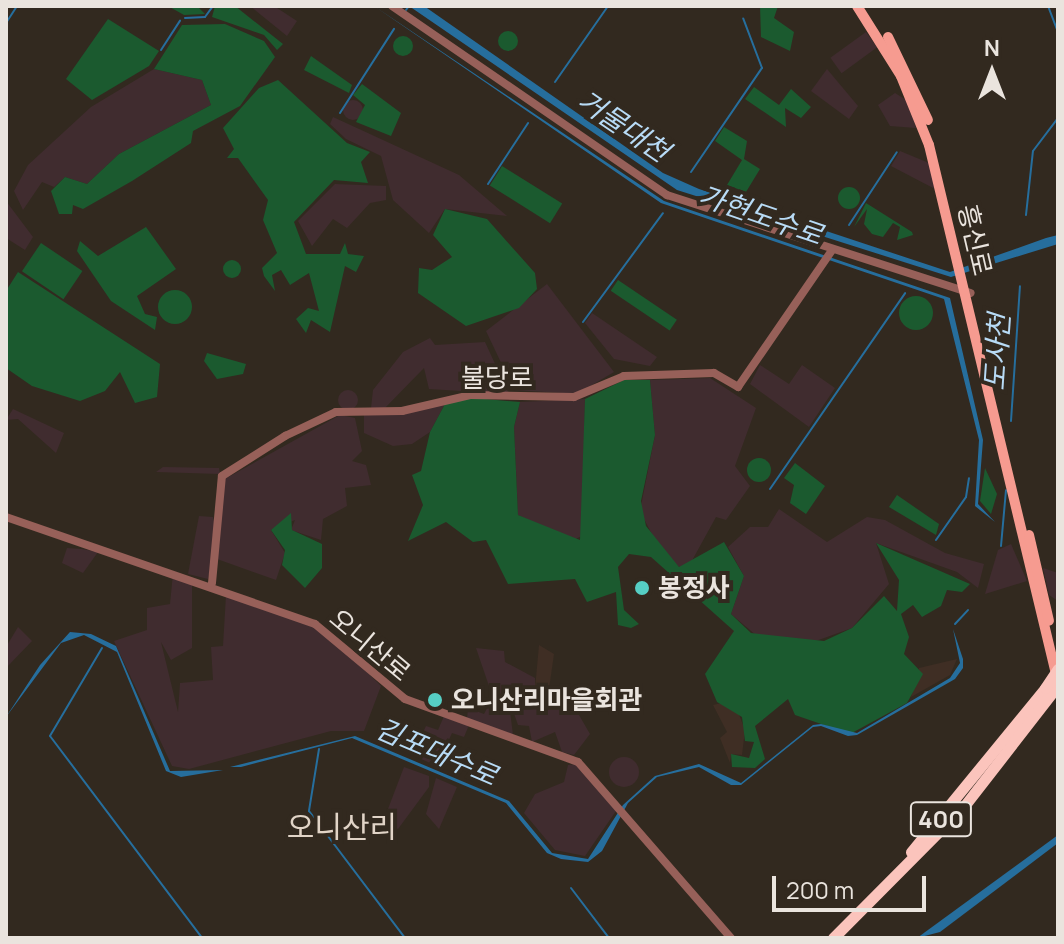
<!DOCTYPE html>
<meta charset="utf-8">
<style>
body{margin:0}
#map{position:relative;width:1064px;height:944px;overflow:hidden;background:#32291f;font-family:Manrope,"Noto Sans KR",sans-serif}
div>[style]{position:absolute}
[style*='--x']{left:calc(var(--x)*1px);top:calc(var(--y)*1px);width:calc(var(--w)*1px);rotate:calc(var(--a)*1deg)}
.industrial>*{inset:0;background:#402c2f;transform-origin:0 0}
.round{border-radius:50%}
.education>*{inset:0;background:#3f2e24}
.green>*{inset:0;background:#1b5a2f;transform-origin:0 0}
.water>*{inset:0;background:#266e9d}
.stream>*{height:2px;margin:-1px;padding:0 1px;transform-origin:1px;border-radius:1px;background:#266e9d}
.minor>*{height:8px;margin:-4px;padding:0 4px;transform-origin:4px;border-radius:4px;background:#976059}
.major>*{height:10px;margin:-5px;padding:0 5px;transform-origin:5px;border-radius:5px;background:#f69b90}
.highway>*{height:11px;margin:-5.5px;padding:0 5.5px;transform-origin:5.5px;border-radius:5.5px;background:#fbc4bc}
.highway-bridge>*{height:11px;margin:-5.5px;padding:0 5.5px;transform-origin:5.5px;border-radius:5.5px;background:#fbc4bc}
.dots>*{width:22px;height:22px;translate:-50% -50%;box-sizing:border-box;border:4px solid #32291f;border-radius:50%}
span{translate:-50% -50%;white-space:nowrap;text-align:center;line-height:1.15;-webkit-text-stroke:8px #32291f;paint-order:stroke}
.shield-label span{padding:2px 6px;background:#32291f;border:2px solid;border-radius:6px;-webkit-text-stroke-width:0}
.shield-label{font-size:24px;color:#eae4de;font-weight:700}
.street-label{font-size:26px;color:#eae4de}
.poi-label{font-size:26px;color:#eae4de;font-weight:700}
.left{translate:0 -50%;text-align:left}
.water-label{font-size:28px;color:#b8dbf6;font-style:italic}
.quarter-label{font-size:30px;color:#e1d4c7}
.frame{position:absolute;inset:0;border:8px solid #eae4de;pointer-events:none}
.north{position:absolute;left:952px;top:32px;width:80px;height:80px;-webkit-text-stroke:6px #32291f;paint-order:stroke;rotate:0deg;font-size:22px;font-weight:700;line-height:32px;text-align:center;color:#eae4de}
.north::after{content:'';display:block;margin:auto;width:28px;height:36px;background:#eae4de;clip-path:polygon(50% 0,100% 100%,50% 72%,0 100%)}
.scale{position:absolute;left:772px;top:876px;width:154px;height:36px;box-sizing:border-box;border:4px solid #eae4de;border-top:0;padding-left:10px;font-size:24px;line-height:28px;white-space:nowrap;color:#eae4de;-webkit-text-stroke:6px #32291f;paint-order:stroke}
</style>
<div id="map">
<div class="industrial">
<div style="clip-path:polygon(250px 6px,274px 6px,297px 21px,287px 36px)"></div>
<div style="left:866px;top:32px;width:19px;height:44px;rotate:54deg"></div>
<div style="clip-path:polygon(154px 69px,202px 80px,211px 105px,119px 154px,87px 184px,65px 177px,54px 187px,42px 182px,23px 210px,14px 191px,28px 165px,91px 107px)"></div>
<div style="clip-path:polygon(827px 69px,858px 106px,849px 119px,811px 91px)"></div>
<div style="clip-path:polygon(895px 93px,908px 101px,916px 128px,890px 126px,878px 105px)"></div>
<div class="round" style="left:343px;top:100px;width:20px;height:20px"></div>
<div style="clip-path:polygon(333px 117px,459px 175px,507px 216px,445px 209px,429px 233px,393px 200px,381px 156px,346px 139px,330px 124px)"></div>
<div style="clip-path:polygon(900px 151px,929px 163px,935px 189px,891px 166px)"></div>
<div style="clip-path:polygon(335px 184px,386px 186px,386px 200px,370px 203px,347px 228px,333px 219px,312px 246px,298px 221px)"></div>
<div style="clip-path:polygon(6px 201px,33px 237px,25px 250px,6px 238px)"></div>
<div style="clip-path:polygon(547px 284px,614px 372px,577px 394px,514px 390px,486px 331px)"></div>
<div style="clip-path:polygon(592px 313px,657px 357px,650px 366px,614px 359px,585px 323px)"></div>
<div style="clip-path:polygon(430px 338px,435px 345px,485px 342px,509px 394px,429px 389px,424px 368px,384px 409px,371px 408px,373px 390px,403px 352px)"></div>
<div style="clip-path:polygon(760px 365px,789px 384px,802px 365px,835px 388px,809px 427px,750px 384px)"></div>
<div style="clip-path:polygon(710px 378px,756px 408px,735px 466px,750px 486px,726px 520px,716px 517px,689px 566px,679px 567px,659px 548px,640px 511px,655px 435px,650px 380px)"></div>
<div class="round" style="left:338px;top:390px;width:20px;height:20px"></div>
<div style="clip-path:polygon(585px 399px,582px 536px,571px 541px,518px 515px,514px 427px,520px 402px)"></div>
<div style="clip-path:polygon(446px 402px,430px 432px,412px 444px,393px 446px,364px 433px,364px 415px)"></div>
<div style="clip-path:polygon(13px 409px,64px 433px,56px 453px,18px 419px,6px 420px)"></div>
<div style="clip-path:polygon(340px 415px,355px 418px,362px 451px,352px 461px,366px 465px,371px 485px,345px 488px,347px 506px,323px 519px,321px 540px,291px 530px,295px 520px,271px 530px,285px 553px,276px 580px,217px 559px,223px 480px)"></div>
<div style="clip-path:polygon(163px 467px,219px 468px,220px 474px,156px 472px)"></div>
<div style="clip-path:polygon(779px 509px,827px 542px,867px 517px,885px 520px,945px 553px,984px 564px,978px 588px,957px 572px,876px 543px,889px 584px,852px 628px,813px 642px,757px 636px,731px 614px,744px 576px,728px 547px,750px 527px,768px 527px)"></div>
<div style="clip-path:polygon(199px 516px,213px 517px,217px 533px,208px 579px,188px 574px)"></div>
<div style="clip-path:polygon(1011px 544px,1027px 581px,985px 594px,998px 550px)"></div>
<div style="clip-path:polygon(67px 548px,82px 549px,98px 552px,83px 573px,62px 563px)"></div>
<div style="clip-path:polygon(1043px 568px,1058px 573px,1058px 601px,1049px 595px)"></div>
<div style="clip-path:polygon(173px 573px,192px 579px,192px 648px,171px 660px,161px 642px,178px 712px,180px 683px,213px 680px,211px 647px,223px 646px,226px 595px,311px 625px,360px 665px,381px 686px,364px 731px,331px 731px,189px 769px,172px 766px,114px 641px,147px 630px,147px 608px,170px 604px)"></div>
<div style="clip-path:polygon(18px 627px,32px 641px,6px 668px,6px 647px)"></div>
<div style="clip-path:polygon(476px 648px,504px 651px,505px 662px,535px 678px,535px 689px,564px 689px,590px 734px,574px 755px,562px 752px,555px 732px,532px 742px,529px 726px,518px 725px,511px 705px,490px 689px)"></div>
<div style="clip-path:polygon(493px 697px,510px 711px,513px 735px,467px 719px,468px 708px,484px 714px)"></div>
<div style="clip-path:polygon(444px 716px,469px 725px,464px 737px,452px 733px,437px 766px,412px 755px,426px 726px,438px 730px)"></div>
<div class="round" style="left:609px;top:757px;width:30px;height:30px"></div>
<div style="clip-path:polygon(576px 764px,616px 811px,585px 856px,555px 850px,524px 813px,535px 794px,564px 782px,568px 765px)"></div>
<div style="clip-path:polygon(404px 767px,429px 776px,429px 787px,398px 829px,383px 822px)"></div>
<div style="clip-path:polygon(436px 778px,457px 787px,439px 829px,426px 814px)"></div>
</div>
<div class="education">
<div style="clip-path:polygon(539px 645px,554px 654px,549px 689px,535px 689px)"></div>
<div style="clip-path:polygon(957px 659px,950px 675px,911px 697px,919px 668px)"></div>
<div style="clip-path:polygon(722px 703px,738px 712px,745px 730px,742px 755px,731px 754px,730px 763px,720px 738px,727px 732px,713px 705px)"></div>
</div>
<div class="green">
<div style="clip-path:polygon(168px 6px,197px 6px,205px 14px,184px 15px)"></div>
<div style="clip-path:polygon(215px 6px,235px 6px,283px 44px,277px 50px,264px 35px,212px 17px)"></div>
<div style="clip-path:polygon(760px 6px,778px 6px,774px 18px,794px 32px,790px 51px,761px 37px)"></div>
<div style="clip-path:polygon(108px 19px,159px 51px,149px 66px,92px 100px,66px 79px)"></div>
<div style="clip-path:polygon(225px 24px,264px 41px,275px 57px,240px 106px,193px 131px,191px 143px,132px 181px,83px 209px,73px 205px,72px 214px,59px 214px,51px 191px,65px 177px,87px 184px,119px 154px,211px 105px,202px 80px,154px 69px,182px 25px)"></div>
<div class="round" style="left:498px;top:31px;width:20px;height:20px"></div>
<div class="round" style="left:393px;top:36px;width:20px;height:20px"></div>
<div style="clip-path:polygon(311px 56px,352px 85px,349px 93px,304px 70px)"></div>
<div style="clip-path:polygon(278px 80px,347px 143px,370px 152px,361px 162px,368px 183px,334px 180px,294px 222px,306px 254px,340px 254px,345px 243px,348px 254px,364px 256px,356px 272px,345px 266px,330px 332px,311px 320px,306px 333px,296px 319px,308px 308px,319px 311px,309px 273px,290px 285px,281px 270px,272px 275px,275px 291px,264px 276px,262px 268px,277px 253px,263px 220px,268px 200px,238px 158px,227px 158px,234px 149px,223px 128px,259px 88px)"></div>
<div style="clip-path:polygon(362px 84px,401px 113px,391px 136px,356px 122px,365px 105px,353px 95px)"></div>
<div style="clip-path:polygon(754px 87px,779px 105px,791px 89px,811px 107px,801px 118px,785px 108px,786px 127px,745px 99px)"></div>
<div style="clip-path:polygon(724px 127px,747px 141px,744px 159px,760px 169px,746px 192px,727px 185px,742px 160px,715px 141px)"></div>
<div style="left:502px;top:166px;width:71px;height:23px;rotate:32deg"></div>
<div class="round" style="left:838px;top:187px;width:22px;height:22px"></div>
<div style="clip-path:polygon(866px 203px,912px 232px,913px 235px,897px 240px,900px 227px,893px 223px,883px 237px,872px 234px,864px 224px,867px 209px,854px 227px)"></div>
<div style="clip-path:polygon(445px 209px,487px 219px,535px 273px,537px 289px,519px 308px,466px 326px,418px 293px,419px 268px,432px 270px,452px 257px,433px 235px)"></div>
<div style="clip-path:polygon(146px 227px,176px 269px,137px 296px,145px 314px,157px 317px,155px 330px,111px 301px,77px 251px,80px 241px,98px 256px)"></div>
<div style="left:41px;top:243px;width:50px;height:34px;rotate:34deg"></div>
<div class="round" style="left:223px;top:260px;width:18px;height:18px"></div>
<div style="clip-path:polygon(18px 272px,160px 364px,157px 397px,135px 403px,120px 372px,105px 391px,80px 401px,32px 386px,6px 368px,6px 291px)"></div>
<div style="left:618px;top:280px;width:71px;height:13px;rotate:34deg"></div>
<div class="round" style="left:158px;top:290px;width:34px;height:34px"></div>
<div class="round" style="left:899px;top:296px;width:34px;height:34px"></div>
<div style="clip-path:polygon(207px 353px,246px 364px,243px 374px,217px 379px,204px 361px)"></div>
<div style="clip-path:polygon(624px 380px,650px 380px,655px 435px,641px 501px,646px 526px,679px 567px,724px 542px,744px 576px,731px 614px,751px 633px,824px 641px,852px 628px,884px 596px,897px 611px,899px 580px,876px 543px,970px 584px,962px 592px,947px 590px,941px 606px,922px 617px,913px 605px,901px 614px,909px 637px,904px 654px,923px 674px,907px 703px,850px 734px,795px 715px,788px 699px,755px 726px,765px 759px,755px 768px,732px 767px,731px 754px,749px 758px,754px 742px,745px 741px,742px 717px,717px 702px,705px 674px,734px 631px,651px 557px,629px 554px,618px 567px,624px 610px,639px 624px,631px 628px,618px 625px,616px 592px,587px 602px,575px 579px,508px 584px,486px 540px,473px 542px,446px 522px,408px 541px,423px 505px,412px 475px,421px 471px,430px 432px,446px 402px,474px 398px,520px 402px,514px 427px,518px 515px,580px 540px,585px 399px)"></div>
<div class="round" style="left:747px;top:458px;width:24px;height:24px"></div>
<div style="clip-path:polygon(795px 463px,825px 486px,806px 514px,790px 503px,794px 485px,784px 478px)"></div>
<div style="clip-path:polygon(985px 468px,997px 494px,991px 514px,980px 501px)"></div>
<div style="clip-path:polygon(897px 495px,939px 524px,936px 535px,889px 507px)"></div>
<div style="clip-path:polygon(291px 513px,292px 530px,322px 544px,322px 568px,305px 588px,282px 565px,285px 550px,271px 530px)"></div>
</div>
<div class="water">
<div style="clip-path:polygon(374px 6px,664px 201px,950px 298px,983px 440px,978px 504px,995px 522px,975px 506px,979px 440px,944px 299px,661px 203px)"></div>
<div style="clip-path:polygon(409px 6px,424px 6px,663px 173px,699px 189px,950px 272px,1046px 238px,1058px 235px,1058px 244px,951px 277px,677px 190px)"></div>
<div style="clip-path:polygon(953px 629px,963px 659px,963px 668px,955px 679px,857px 735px,848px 736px,821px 726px,813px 727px,741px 785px,731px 785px,699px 767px,657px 777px,628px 803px,602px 851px,588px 862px,561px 859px,547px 853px,506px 803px,352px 738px,241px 767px,230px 767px,355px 736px,509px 801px,552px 853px,588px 859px,623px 805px,655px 776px,699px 764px,741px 783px,813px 725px,821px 724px,857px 733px,950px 678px,960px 663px)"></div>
<div style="clip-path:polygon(70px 632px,91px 634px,116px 646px,170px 771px,223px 770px,181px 777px,166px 771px,117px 652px,84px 635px,61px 643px,6px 717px,40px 665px)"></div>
<div style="clip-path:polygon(1058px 835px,1058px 843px,940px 932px,917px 938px)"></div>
</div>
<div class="stream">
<div style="--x:1048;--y:6;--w:28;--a:69"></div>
<div style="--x:406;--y:10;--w:5;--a:-53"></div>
<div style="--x:185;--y:18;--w:20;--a:-3"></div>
<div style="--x:205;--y:17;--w:14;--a:-54"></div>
<div style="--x:6;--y:23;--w:20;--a:-57"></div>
<div style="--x:161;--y:50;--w:35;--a:-57"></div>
<div style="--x:555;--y:82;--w:93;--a:-55.1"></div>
<div style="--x:340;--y:113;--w:100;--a:-57.3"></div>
<div style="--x:691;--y:172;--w:126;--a:-55.7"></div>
<div style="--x:762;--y:68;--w:53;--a:-110.8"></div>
<div style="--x:488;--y:184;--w:73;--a:-56.7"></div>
<div style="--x:1026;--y:215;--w:64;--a:-83.8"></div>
<div style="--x:1033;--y:151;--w:41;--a:-52.9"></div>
<div style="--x:849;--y:225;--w:87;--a:-56.7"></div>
<div style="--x:583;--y:322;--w:135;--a:-53.7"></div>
<div style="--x:1011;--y:421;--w:135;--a:-86.2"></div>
<div style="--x:770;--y:489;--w:238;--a:-55.4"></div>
<div style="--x:936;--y:540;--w:52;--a:-55.1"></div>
<div style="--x:966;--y:497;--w:19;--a:-81"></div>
<div style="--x:1001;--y:546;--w:56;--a:-84.9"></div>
<div style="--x:955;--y:624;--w:19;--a:-47"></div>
<div style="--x:102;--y:648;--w:102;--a:120.6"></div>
<div style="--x:50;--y:736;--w:253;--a:53"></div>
<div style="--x:319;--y:749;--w:63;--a:99.2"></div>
<div style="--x:309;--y:811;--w:159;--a:52.9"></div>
<div style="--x:571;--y:888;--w:63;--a:52.8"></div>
</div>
<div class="minor">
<div style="--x:392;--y:6;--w:334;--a:34.5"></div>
<div style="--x:667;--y:195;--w:319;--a:17.9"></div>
<div style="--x:6;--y:517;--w:327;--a:19.1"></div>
<div style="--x:315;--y:624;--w:117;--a:39.8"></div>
<div style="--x:405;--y:699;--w:184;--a:20"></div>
<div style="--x:578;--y:762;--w:233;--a:49"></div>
<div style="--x:212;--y:583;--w:107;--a:-84.7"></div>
<div style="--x:222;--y:476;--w:75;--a:-32.4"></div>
<div style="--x:285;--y:436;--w:56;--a:-25.2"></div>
<div style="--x:336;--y:412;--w:66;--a:-0.9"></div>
<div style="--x:402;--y:411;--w:71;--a:-13.1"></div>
<div style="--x:471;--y:395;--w:103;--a:1.1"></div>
<div style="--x:574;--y:397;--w:54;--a:-22.8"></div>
<div style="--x:624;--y:376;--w:90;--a:-1.9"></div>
<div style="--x:714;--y:373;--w:28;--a:30"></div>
<div style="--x:738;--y:387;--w:166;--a:-55.5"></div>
</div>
<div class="major">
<div style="--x:857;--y:6;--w:83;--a:57.8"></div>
<div style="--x:901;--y:76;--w:74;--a:67.9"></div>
<div style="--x:929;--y:145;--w:548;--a:76.5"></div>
<div style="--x:888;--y:37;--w:92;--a:64.3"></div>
<div style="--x:1029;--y:535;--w:88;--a:76.9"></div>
</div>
<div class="highway">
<div style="--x:911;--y:852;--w:212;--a:-50.7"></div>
<div style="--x:833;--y:938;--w:187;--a:-45.2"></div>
<div style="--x:965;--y:805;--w:152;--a:-52.2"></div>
</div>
<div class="highway-bridge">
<div style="--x:1045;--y:688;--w:23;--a:-56"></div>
</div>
<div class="dots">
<div style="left:642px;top:588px;background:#56cec4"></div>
<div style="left:435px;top:700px;background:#56cec4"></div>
</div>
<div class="shield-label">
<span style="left:941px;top:819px">400</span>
</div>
<div class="street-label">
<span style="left:975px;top:240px;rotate:77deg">흥신로</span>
<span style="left:497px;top:378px">불당로</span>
<span style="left:370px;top:645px;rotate:40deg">오니산로</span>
</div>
<div class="poi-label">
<span class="left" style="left:658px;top:588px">봉정사</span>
<span class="left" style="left:451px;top:700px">오니산리마을회관</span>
</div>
<div class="water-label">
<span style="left:624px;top:125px;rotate:34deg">거물대천</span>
<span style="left:761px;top:214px;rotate:19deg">가현도수로</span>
<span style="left:996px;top:352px;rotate:-86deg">도사천</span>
<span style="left:437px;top:751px;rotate:23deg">김포대수로</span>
</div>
<div class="quarter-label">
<span style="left:342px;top:827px">오니산리</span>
</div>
<div class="frame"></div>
<div class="north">N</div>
<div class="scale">200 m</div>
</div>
